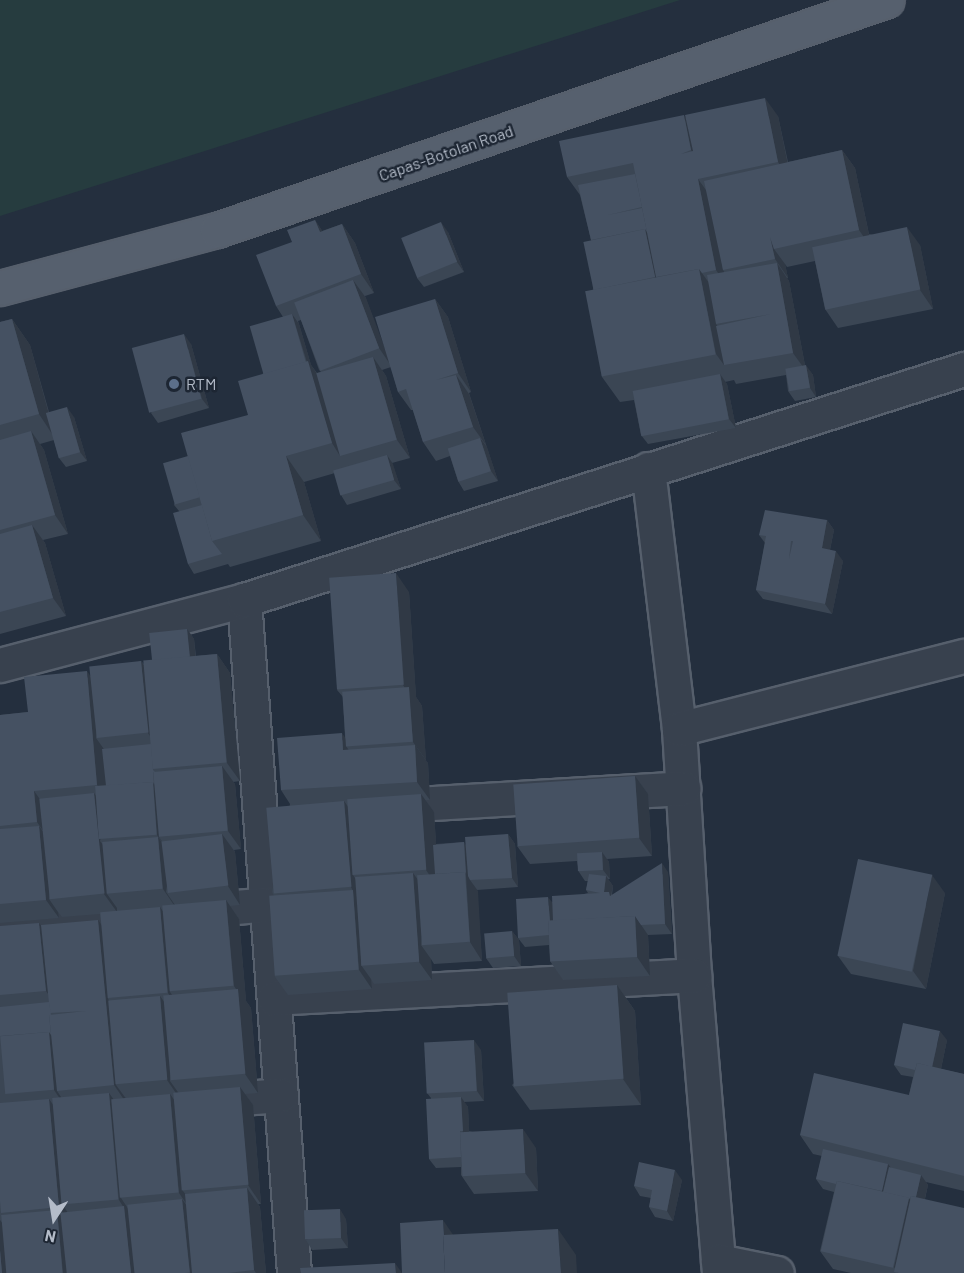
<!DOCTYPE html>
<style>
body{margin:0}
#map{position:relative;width:964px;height:1273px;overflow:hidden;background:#242f3e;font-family:Barlow,sans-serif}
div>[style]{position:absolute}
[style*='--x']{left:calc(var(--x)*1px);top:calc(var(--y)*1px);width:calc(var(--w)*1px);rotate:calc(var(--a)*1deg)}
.green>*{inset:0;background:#263c3f}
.roads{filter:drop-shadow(2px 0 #565f6c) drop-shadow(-2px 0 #565f6c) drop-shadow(0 2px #565f6c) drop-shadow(0 -2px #565f6c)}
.minor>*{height:33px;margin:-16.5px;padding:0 16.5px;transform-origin:16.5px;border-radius:16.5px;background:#38414e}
.major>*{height:33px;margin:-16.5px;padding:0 16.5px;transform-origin:16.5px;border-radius:16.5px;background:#56606e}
.wall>*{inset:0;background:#3b4654}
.shaded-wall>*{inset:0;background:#303945}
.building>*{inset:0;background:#455162;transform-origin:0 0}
.dots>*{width:16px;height:16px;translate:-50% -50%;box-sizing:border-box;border:3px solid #1d2633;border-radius:50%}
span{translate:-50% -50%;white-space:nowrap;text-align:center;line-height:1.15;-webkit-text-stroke:5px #1d2633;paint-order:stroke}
.street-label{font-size:16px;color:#b4bcc9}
.poi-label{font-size:16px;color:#b4bcc9}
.left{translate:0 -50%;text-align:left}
.north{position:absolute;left:24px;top:1189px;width:60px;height:60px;-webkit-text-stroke:4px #1d2633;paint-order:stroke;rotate:192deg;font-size:16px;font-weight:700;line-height:24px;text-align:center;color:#b4bcc9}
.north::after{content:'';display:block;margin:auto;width:21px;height:27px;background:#b4bcc9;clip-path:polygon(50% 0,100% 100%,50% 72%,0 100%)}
</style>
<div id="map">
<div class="green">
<div style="clip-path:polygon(0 0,680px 0,0 216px)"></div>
</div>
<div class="roads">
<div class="minor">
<div style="--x:648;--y:469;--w:262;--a:83.2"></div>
<div style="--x:679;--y:729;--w:246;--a:86.5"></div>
<div style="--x:694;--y:975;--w:299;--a:85.2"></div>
<div style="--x:244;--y:600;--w:675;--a:85.75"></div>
<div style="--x:0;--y:665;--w:253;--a:-14.9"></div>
<div style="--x:244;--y:600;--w:756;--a:-17.79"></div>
<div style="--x:679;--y:729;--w:294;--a:-14.4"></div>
<div style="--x:382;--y:806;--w:302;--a:-3.4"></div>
<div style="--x:0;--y:928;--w:268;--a:-5.1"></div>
<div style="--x:274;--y:998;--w:421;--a:-3.1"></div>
<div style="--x:202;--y:1101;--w:79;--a:-4.3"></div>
<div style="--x:718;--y:1261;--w:60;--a:11.5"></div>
</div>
<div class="major">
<div style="--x:0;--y:288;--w:225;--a:-15"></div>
<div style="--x:217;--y:230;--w:708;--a:-18.95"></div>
</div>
</div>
<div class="wall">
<div style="clip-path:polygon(778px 116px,788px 162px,842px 150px,855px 168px,869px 234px,920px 245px,933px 309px,838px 328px,825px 309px,815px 261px,787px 267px,785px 264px,788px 278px,787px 278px,789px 281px,805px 365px,813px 375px,816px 397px,795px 401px,788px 391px,786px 375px,736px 384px,734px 380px,725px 382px,727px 384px,736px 428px,648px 444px,641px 435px,634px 400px,620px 402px,602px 377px,593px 289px,591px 240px,580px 195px,567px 177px,686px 119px)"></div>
<div style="clip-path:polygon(evenodd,315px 220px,322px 231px,342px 224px,355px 243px,374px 293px,365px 296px,385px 350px,435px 299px,448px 317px,471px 392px,469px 393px,498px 481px,464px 491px,458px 481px,450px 456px,436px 461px,423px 442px,413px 410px,411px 410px,398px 392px,391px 367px,382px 370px,386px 376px,410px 458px,392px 463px,401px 489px,347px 505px,341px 495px,335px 473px,304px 482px,321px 541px,230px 567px,228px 564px,194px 574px,188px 564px,179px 511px,174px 505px,188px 456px,248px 415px,283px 317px,276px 306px,292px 242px,315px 220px,301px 320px,319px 370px,321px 372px,317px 373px,311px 365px,299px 324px,298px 321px,301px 320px)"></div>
<div style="clip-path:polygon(448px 232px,464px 272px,424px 287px,417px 278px)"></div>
<div style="clip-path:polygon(12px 319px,30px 345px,49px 412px,74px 417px,87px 461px,66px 467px,59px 458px,54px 440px,40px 444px,44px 450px,68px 534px,43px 540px,45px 543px,66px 616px,0 634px,0 322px)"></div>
<div style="clip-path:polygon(191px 344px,209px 408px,158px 423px,151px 413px)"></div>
<div style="clip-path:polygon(827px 520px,834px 530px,830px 550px,843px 561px,832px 614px,763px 599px,756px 590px,765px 543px,759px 535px)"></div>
<div style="clip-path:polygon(409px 592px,416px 697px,422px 706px,426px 761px,428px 763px,430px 800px,425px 800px,434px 812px,436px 844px,464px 842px,466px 846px,508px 834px,515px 844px,518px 887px,477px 890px,482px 961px,434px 964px,431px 959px,432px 980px,374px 984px,371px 979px,372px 989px,288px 995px,275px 977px,274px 896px,272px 892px,290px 804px,281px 790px,345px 738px,343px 697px,337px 690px)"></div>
<div style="clip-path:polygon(187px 629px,194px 639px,196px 656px,217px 654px,230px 673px,240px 781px,233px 782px,235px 784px,241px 849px,234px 850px,235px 852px,240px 905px,230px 906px,239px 919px,246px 1001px,251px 1008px,258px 1093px,245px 1094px,253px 1105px,261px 1204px,258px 1204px,260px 1207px,266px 1273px,0 1273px,0 926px,101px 925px,100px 914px,62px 917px,58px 912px,59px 918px,0 923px,0 715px,28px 712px,90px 676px,141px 661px,144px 664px,151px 661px)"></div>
<div style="clip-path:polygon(635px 776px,648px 794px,652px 856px,607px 859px,609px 862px,610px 879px,608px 879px,613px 886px,612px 895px,668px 872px,672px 934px,648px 935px,650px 976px,563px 980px,550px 961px,549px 945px,525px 947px,518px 938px,552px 902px,588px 893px,586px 890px,588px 881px,585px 881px,579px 872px,577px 861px,530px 864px,517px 846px)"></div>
<div style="clip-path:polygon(945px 893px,926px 989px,851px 974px,838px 956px)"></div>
<div style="clip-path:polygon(512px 931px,519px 940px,521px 966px,493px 968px,486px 958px)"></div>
<div style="clip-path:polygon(617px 985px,635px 1011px,641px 1105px,530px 1110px,512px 1085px)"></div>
<div style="clip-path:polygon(947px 1040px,941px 1069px,964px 1074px,964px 1191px,926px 1182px,928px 1185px,925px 1199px,964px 1273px,851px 1273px,833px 1269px,820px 1251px,834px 1192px,823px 1189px,816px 1179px,822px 1156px,813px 1154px,800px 1135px,909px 1095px,913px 1077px,901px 1075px,894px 1065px)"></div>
<div style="clip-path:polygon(481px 1050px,484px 1101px,464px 1102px,468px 1107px,469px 1131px,536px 1148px,538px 1191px,474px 1194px,461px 1175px,461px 1167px,436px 1168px,429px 1159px,431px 1098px,427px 1093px)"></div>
<div style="clip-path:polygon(682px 1180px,673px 1221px,655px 1217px,649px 1207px,651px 1198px,640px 1196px,634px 1186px)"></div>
<div style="clip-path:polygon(346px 1219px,348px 1248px,312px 1250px,306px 1240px)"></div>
</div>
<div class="shaded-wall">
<div style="clip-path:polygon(765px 98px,778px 116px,791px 180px,778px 162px)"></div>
<div style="clip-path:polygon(684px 115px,697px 134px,704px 169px,691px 150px)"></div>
<div style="clip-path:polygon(842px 150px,855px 168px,872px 249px,859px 230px)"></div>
<div style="clip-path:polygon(698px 179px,711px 197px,723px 270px,727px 276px,729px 289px,716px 270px)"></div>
<div style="clip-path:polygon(315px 220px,328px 239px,320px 232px)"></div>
<div style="clip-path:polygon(441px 222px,448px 232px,464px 272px,457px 262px)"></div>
<div style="clip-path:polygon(342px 224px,355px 243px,374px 293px,361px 274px)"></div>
<div style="clip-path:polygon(907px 227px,920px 245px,933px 309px,920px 290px)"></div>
<div style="clip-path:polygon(645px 229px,658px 248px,656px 283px)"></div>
<div style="clip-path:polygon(770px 237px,774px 249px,785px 264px,788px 278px,775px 259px)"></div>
<div style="clip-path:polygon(777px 263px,789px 281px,806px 371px,793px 353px)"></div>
<div style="clip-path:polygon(699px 269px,717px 294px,716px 324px,726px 338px,724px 365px,716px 354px)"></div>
<div style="clip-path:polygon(353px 280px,366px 298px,392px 367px,379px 348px)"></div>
<div style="clip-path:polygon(435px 299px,448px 317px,471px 392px,458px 373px)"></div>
<div style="clip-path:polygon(292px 314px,299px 324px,311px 365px,326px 387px,340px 456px,332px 443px)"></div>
<div style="clip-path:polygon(12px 319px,30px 345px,56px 440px,39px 414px)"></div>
<div style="clip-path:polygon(184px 334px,191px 344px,209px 408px,202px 399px)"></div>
<div style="clip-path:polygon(373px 357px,386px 376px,410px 458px,397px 440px)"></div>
<div style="clip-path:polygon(806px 365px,813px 375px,816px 397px,810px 388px)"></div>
<div style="clip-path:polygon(720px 374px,727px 384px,736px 428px,729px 419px)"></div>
<div style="clip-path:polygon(456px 375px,469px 394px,486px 445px,473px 427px)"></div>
<div style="clip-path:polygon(67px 407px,74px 417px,87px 461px,80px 452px)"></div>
<div style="clip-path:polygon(31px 431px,44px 450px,68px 534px,55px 515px)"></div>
<div style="clip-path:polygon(480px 438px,487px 447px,498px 481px,491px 471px)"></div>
<div style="clip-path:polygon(387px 455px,393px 464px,401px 489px,394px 480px)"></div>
<div style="clip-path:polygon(286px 456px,304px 482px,321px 541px,303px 515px)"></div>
<div style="clip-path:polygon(827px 520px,834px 530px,828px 558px,822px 548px)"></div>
<div style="clip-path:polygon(32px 525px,45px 543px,66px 616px,53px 598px)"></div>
<div style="clip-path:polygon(836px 551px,843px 561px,832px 614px,825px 604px)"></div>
<div style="clip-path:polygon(396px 573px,409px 592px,416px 697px,422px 706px,426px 760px,413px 742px,409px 694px,403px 685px)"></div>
<div style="clip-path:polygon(187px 629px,194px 639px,197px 674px,190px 664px)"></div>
<div style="clip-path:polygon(217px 654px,230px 673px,240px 781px,227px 763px)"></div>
<div style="clip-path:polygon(141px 661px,154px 679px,160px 752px,148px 733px)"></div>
<div style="clip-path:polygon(87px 671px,100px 690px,96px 738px,106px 752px,110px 804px,97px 785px)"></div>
<div style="clip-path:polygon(342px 733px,351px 746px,346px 746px,356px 761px,343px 750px)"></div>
<div style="clip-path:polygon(415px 745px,428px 763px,430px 800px,417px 782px)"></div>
<div style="clip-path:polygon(222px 766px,235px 784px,241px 849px,228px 831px)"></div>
<div style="clip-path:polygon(635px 776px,648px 794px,652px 856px,639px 838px)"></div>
<div style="clip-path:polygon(153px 782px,166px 801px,159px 837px,170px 853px,157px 835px)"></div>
<div style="clip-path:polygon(34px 791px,47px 809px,50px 841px,37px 822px)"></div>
<div style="clip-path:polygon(94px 793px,107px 811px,100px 841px,112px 857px,107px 894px,117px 908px,117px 912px,104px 894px)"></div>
<div style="clip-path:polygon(421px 794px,434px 812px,439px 889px,426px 870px)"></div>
<div style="clip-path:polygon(344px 801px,357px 819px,353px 875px,362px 889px,361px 965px,371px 979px,372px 989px,359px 970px,353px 891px,351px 887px)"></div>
<div style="clip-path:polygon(39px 826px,52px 844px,49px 899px,58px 912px,59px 918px,46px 900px)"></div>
<div style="clip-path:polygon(222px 834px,235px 852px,240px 905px,228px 886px)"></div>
<div style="clip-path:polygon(508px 834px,515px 844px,518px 887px,512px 878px)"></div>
<div style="clip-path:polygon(158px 837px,171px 855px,166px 892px,175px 905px,176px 908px,163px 889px)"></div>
<div style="clip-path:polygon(464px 842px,470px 852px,470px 880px,478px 891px,482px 961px,470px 942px)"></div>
<div style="clip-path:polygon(602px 852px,609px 862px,610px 879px,603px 870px)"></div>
<div style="clip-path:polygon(662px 863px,668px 872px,672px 934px,665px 924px)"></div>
<div style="clip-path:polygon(413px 873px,426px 891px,421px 945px,431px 959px,432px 980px,419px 962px)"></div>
<div style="clip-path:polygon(932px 875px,945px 893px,926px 989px,913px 971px)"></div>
<div style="clip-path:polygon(606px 876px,613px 886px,611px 895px,616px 902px,604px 892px)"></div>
<div style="clip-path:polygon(548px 897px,555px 906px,551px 935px)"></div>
<div style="clip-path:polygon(226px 900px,239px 919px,246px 1001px,251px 1008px,258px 1093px,245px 1074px,238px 992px,234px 986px)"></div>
<div style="clip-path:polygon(160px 907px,173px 926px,170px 992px,181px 1007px,181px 1011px,168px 993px)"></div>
<div style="clip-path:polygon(635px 916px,648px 935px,650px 976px,637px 957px)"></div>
<div style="clip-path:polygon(98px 920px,111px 938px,108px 999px,118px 1012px,116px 1085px,127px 1100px,127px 1104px,114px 1085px)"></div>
<div style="clip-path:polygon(39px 923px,52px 941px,59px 1009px,46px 991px)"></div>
<div style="clip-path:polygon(512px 931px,519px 940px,521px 966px,514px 956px)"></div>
<div style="clip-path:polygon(617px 985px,635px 1011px,641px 1105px,623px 1079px)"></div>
<div style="clip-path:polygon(160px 996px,173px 1014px,170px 1081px,180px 1095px,180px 1099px,167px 1080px)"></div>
<div style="clip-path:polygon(940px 1031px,947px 1040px,938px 1083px,931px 1073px)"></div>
<div style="clip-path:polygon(49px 1032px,62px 1050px,57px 1091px,67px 1106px,67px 1109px,54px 1090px)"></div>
<div style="clip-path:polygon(474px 1040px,481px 1050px,484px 1101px,477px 1091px)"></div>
<div style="clip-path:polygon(240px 1087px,253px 1105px,261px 1204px,248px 1185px)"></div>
<div style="clip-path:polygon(109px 1093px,122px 1111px,121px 1198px,131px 1213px,142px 1273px,131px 1273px,124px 1208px,119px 1200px)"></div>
<div style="clip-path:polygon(170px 1094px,183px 1112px,183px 1191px,192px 1203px,192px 1212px,179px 1193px)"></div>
<div style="clip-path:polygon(461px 1097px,468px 1107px,471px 1167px,464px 1157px)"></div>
<div style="clip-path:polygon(49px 1099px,62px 1117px,63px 1205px,71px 1218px,72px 1226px,59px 1207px)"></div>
<div style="clip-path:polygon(523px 1129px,536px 1148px,538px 1191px,525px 1173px)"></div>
<div style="clip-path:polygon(888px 1164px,895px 1173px,881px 1195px)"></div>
<div style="clip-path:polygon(675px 1170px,682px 1180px,673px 1221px,667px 1211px)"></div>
<div style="clip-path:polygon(921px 1175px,928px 1185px,921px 1214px,914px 1205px)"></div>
<div style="clip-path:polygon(247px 1188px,260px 1207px,266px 1273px,256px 1273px,254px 1270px)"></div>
<div style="clip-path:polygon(909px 1198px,922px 1216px,898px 1273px,894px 1267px)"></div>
<div style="clip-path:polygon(182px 1199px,195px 1217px,201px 1273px,190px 1273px)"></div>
<div style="clip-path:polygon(340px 1209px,346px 1219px,348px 1248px,341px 1238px)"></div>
<div style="clip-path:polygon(57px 1210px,70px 1228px,74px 1273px,63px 1273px)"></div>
<div style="clip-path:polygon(0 1220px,10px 1233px,13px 1273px,2px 1273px,0 1250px)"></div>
<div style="clip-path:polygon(443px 1220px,456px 1239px,447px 1273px)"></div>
<div style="clip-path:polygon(558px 1229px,576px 1255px,577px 1273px,561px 1273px)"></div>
<div style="clip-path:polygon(395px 1263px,402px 1273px,396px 1273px)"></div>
</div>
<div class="building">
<div style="clip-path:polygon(765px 98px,778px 162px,698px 179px,716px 270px,702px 273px,699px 269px,656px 277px,633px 163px,567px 177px,559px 141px,684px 115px,691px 150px,681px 154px,693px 151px,685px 115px)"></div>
<div style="clip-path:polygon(842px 150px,859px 230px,774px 249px,770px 237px,775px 259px,723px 270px,704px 181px)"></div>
<div style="clip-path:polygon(635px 174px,642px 207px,608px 215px,642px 208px,647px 232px,645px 229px,591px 240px,578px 185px)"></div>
<div style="clip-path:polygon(315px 220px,320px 232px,342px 224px,361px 274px,276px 306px,256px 255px,292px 242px,287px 230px)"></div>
<div style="left:441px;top:222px;width:43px;height:43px;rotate:68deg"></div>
<div style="left:907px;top:227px;width:64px;height:97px;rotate:78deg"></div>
<div style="left:645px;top:229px;width:49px;height:63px;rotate:78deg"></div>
<div style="clip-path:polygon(777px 263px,793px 353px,724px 365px,716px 326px,771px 314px,716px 324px,707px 275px)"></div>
<div style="left:699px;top:269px;width:87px;height:116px;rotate:79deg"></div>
<div style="left:353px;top:280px;width:73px;height:63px;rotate:69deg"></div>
<div style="clip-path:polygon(435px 299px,458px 373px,436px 380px,456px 375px,473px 427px,423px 442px,406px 389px,398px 392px,375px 317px)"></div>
<div style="left:292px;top:314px;width:50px;height:44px;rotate:74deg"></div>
<div style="clip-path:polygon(12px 319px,39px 414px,0 425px,0 322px)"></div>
<div style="left:184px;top:334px;width:67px;height:54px;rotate:75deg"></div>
<div style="left:373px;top:357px;width:86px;height:59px;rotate:74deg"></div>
<div style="clip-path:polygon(308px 361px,332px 443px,286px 456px,303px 515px,212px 541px,181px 433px,248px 415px,238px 381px)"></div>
<div style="left:806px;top:365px;width:23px;height:21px;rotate:80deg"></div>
<div style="left:720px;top:374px;width:46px;height:89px;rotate:79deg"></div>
<div style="left:67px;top:407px;width:47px;height:22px;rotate:74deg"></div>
<div style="clip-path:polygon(31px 431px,55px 515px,0 530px,0 440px)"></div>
<div style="left:480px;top:438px;width:35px;height:34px;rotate:72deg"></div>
<div style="left:387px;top:455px;width:26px;height:56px;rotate:74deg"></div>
<div style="left:188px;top:456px;width:43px;height:26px;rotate:74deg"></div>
<div style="clip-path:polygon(202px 505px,212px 541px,222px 554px,188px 564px,173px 513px)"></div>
<div style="clip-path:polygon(evenodd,765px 510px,827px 520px,822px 548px,836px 551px,825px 604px,756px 590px,766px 536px,759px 535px,765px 510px,791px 541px,793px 541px,789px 559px,791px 541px)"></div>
<div style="clip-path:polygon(32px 525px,53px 598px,0 612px,0 534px)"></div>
<div style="left:396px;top:573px;width:112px;height:67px;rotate:86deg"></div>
<div style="left:187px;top:629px;width:28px;height:38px;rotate:84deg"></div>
<div style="left:217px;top:654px;width:109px;height:74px;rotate:85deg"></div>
<div style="left:141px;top:661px;width:72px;height:52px;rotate:84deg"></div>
<div style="clip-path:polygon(87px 671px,97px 785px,34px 791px,37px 822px,0 826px,0 715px,28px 712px,24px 677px)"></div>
<div style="left:409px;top:687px;width:55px;height:67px;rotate:86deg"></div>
<div style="clip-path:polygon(342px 733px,343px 750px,415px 745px,417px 782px,281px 790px,277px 738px)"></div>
<div style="clip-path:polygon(151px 744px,153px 770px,155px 772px,153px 772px,154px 785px,153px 782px,106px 786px,102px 749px)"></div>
<div style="left:222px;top:766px;width:65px;height:69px;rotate:85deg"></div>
<div style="left:635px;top:776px;width:62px;height:122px;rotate:86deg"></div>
<div style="left:153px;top:782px;width:53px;height:58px;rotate:86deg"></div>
<div style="left:94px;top:793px;width:101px;height:55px;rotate:84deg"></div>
<div style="left:421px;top:794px;width:76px;height:74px;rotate:86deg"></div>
<div style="left:344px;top:801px;width:86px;height:78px;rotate:85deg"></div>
<div style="clip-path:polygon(39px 826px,46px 900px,0 904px,0 829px)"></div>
<div style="left:222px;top:834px;width:52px;height:61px;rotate:83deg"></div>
<div style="clip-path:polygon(508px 834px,512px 878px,470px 880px,468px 876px,465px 837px)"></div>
<div style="left:158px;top:837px;width:52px;height:56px;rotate:85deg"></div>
<div style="clip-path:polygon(464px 842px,466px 874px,465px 872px,435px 874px,433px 845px)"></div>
<div style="left:602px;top:852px;width:18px;height:25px;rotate:87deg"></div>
<div style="left:858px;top:859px;width:76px;height:99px;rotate:12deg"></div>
<div style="clip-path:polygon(662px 863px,665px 924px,641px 925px,635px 916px,553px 921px,552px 896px,600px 893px,586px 890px,589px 874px,606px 876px,604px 892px,609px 892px,610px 896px)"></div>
<div style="left:465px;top:872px;width:70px;height:48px;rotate:86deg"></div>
<div style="left:413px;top:873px;width:89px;height:58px;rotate:86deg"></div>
<div style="left:353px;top:890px;width:80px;height:84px;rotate:86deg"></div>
<div style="clip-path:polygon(548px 897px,550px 921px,548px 921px,549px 935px,518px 938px,516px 899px)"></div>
<div style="left:226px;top:900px;width:86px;height:64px;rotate:85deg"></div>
<div style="left:160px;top:907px;width:86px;height:60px;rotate:85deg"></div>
<div style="left:635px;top:916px;width:41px;height:87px;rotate:87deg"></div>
<div style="clip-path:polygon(98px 920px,114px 1085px,57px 1091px,49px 1015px,86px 1011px,50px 1013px,41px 925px)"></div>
<div style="clip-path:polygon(39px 923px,46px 991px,0 995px,0 926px)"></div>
<div style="left:512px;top:931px;width:25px;height:28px;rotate:85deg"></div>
<div style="left:617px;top:985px;width:94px;height:110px;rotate:86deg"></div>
<div style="left:238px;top:989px;width:85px;height:75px;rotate:85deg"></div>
<div style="left:160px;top:996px;width:84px;height:52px;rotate:85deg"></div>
<div style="clip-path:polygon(49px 1002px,51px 1015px,49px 1015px,51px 1035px,49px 1032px,0 1036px,0 1007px)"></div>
<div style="clip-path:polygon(903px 1023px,940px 1031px,932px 1067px,917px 1063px,915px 1070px,894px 1065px)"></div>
<div style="left:49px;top:1032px;width:58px;height:49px;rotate:85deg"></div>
<div style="left:474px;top:1040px;width:51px;height:50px;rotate:87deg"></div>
<div style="clip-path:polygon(917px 1063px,964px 1074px,964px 1176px,800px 1135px,814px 1073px,909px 1095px)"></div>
<div style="left:240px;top:1087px;width:98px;height:67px;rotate:85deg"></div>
<div style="left:109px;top:1093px;width:107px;height:57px;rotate:85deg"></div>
<div style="left:170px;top:1094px;width:99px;height:59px;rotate:85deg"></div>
<div style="clip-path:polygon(461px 1097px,463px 1131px,460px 1131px,461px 1157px,429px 1159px,426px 1099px)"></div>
<div style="clip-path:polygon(49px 1099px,59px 1207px,1px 1213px,0 1201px,0 1103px)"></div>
<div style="left:523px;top:1129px;width:44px;height:63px;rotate:87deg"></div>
<div style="clip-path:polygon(823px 1149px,888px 1164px,882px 1191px,837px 1181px,836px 1184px,816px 1179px)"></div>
<div style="clip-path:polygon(639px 1162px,675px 1170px,667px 1211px,649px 1207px,652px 1190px,634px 1186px)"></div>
<div style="clip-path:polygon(889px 1167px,921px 1175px,916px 1197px,911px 1196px,910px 1199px,909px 1198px,883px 1192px)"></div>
<div style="left:837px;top:1181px;width:74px;height:72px;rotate:13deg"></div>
<div style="clip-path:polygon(247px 1188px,254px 1270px,228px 1273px,192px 1273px,185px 1194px)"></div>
<div style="clip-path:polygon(911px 1196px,964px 1208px,964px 1273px,899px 1273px,894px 1272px)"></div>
<div style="left:182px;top:1199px;width:74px;height:55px;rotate:84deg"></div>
<div style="left:124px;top:1206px;width:67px;height:64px;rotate:84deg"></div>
<div style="left:340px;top:1209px;width:29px;height:36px;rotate:88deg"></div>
<div style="left:57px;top:1210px;width:63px;height:56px;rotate:85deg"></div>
<div style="clip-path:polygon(443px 1220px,444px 1235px,443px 1235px,445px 1273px,402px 1273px,400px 1223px)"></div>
<div style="clip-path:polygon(558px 1229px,561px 1273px,445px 1273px,443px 1235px)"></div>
<div style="clip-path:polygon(0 1250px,2px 1273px,0 1273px)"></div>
<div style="clip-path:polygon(395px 1263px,396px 1273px,301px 1273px,300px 1268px)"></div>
</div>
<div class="dots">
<div style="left:174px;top:384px;background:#5c6f8a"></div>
</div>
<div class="street-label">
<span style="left:446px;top:153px;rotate:-19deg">Capas-Botolan Road</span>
</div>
<div class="poi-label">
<span class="left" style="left:186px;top:384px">RTM</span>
</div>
<div class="north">N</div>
</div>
